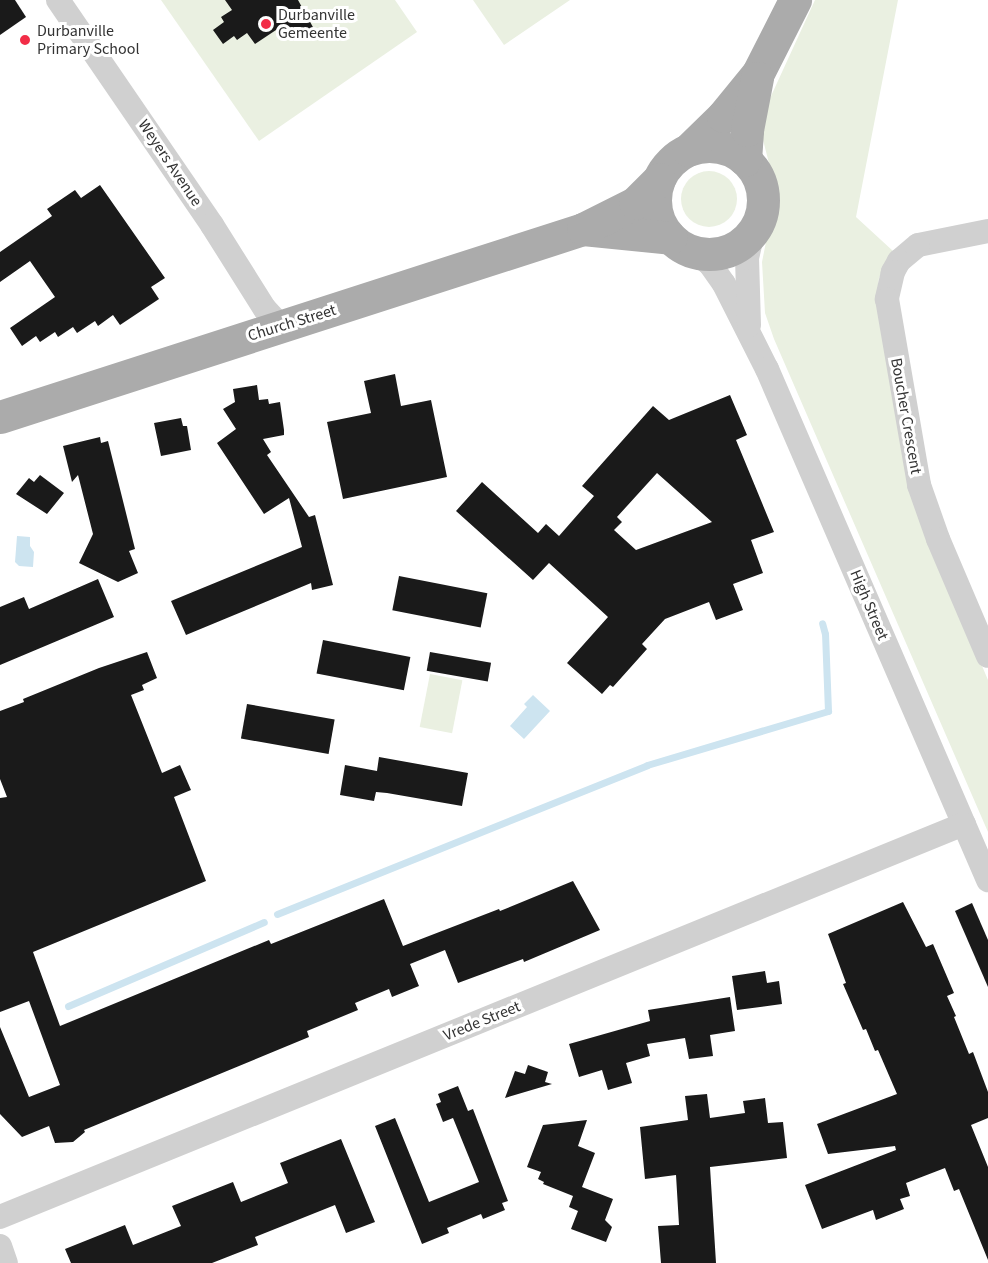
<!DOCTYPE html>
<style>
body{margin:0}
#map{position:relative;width:988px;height:1263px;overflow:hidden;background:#fff;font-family:"Source Sans 3",sans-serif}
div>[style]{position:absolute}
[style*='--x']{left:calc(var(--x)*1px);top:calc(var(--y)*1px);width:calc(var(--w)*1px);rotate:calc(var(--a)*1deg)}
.green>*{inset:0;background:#eaf0e1;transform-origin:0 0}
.round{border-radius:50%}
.water>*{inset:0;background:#cde4f0}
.stream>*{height:7px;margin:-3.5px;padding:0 3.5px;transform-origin:3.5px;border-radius:3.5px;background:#cde4f0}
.building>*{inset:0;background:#1a1a1a;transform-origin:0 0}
.street>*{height:24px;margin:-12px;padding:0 12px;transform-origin:12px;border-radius:12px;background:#d0d0d0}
.primary>*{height:33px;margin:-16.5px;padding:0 16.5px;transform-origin:16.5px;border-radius:16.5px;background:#ababab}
.primary>.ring{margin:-16.5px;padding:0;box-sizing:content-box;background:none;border:33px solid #ababab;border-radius:50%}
.dots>*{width:16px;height:16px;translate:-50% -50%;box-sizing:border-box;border:3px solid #fff;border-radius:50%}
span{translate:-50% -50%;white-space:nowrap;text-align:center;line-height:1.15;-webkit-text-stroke:6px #fff;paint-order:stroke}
.poi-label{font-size:16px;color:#333}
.left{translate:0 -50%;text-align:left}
.street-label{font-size:16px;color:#333}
</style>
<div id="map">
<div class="green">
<div style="clip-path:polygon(161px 0,395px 0,417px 32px,259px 141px)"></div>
<div style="clip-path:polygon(473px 0,570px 0,504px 45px)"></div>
<div style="clip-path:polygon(815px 0,898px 0,856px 217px,893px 251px,879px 278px,876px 301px,917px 513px,988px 680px,988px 832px,774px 339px,765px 313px,762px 262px,774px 202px,772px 175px,762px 136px,766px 107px)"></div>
<div class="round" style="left:681px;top:171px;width:56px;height:56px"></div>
<div style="left:430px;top:674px;width:33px;height:54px;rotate:11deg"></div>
</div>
<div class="water">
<div style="clip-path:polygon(17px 536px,30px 537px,30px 546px,34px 552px,33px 567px,19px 566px,15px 562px)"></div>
<div style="clip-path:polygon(533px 695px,550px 711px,524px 739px,510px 726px,527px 707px,524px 704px)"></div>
</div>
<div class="stream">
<div style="--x:277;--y:914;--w:399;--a:-21.9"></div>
<div style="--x:647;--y:765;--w:189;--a:-16.6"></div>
<div style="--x:828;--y:711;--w:77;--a:-92.2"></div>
<div style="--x:825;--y:634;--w:11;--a:-105"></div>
<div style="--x:68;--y:1006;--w:213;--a:-23.2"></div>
</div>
<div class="building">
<div style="clip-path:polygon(0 0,15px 0,26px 17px,0 35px)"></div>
<div style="clip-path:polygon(225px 0,298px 0,314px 29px,296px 41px,282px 26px,255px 44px,247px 33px,237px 40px,234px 36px,223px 44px,213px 30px,224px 22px,221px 17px,232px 10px)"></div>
<div style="clip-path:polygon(100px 185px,165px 278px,151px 287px,159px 299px,120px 325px,113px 315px,98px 326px,95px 321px,77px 333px,73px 327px,58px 337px,55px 332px,40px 342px,36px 336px,22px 346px,10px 328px,55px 297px,30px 261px,0 282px,0 252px,52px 216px,47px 209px,75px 190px,81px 198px)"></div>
<div style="clip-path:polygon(395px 374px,401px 406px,431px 400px,447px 477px,343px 499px,327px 422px,371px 413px,364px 381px)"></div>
<div style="clip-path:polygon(257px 385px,259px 400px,268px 399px,269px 404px,280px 402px,284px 430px,284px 435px,263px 439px,271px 452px,267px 455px,309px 517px,315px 515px,333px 585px,312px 590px,311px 583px,186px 635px,171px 601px,302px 547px,289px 498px,264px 514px,217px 443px,236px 429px,223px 409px,235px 402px,233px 389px)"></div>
<div style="clip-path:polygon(evenodd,730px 395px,747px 435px,736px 440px,774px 532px,751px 540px,763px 573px,733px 584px,743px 610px,716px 620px,709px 602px,665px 619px,642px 644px,647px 649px,613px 687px,610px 685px,602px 694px,567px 663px,608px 617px,549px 563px,533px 580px,456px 511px,482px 482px,538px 533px,546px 524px,559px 536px,594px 496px,582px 486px,653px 406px,669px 420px,730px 395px,657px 473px,712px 522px,636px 550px,614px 530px,622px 522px,617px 517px,657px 473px)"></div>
<div style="clip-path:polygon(181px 418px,183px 426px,187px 426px,191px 450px,161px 456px,154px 423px)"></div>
<div style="clip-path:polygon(100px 437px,101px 443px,108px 441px,135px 549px,129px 551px,138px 573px,118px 582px,79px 563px,93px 534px,78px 475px,72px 482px,63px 446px)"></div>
<div style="clip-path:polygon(40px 475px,64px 493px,47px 514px,16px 494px,29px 478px,34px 482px)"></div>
<div style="left:399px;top:576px;width:90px;height:35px;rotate:11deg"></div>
<div style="clip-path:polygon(98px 579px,114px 617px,0 665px,0 607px,24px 597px,29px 609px)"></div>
<div style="left:323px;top:640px;width:89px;height:34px;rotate:11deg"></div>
<div style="clip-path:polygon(147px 652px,157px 678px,142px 685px,144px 690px,131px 695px,162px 773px,180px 765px,191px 790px,174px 797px,206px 881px,33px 952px,60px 1026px,269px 940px,271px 944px,384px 899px,403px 946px,499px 909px,500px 911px,573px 881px,600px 930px,524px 962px,523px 959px,458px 983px,445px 950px,410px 964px,419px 986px,392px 997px,389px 989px,355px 1003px,358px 1010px,307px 1031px,309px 1037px,84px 1130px,85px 1132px,73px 1142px,55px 1143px,49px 1126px,22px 1137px,0 1114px,0 1027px,29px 1097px,60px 1085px,29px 1001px,0 1012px,0 798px,7px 797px,0 779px,0 711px,24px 702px,23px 699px,99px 668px)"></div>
<div style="left:430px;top:652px;width:62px;height:19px;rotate:10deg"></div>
<div style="left:247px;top:704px;width:89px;height:35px;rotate:10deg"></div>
<div style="clip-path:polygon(379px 757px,468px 773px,462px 806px,387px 793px,376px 792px,374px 801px,340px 795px,345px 765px,377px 771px)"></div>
<div style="clip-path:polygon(903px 902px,926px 947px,933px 944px,954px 993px,947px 996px,956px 1016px,954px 1017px,969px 1054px,973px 1052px,988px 1092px,988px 1118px,971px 1125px,988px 1167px,988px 1260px,959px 1189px,954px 1191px,945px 1168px,906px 1183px,910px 1196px,900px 1199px,904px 1209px,876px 1220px,873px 1210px,822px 1229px,805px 1185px,896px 1150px,895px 1146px,828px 1154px,817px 1124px,897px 1094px,878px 1050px,875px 1051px,866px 1029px,863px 1030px,843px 984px,846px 983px,828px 934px)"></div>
<div style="clip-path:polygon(972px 903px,988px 940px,988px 987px,955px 911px)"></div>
<div style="clip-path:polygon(765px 971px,767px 983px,779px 981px,782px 1004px,737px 1010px,732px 976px)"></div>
<div style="clip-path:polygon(730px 997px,735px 1031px,710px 1035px,713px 1056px,689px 1059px,685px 1038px,647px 1044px,650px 1056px,626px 1063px,632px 1083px,608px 1090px,602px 1070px,579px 1077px,569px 1044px,650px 1021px,648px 1010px)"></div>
<div style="clip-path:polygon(528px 1065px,548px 1072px,545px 1082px,552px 1084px,505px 1098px,515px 1071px,525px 1074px)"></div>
<div style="clip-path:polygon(458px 1086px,468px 1111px,473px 1109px,508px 1201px,502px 1203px,505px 1210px,483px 1219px,481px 1214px,447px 1228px,449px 1233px,422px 1244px,375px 1126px,395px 1118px,429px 1202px,479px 1182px,453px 1118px,443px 1122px,436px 1104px,441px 1102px,438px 1094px)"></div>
<div style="clip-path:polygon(707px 1094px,710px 1118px,745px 1113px,743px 1101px,765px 1098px,768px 1123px,783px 1122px,787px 1158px,710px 1167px,716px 1263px,661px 1263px,658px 1226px,679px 1225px,676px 1175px,645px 1179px,640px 1127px,688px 1120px,685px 1096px)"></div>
<div style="clip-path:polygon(587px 1120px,578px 1146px,595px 1153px,582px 1187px,613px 1199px,605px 1220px,612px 1227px,606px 1242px,571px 1229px,578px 1211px,569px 1207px,573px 1196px,543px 1184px,544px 1182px,538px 1179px,541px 1172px,527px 1167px,543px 1125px)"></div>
<div style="clip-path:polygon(341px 1139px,375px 1222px,346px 1233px,335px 1205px,255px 1237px,258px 1245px,212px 1263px,71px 1263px,65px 1249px,125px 1225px,133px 1245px,181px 1226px,172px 1206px,233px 1182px,241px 1202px,288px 1183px,280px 1163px)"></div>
</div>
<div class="street">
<div style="--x:58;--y:0;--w:273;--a:55.6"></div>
<div style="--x:212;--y:225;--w:99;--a:57.8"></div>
<div style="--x:265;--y:309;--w:23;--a:47"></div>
<div style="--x:988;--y:231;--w:71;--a:168.7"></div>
<div style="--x:918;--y:245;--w:25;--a:140"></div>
<div style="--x:899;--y:261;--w:13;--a:119"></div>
<div style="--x:893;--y:272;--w:28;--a:103"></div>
<div style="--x:887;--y:299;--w:189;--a:80.2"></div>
<div style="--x:919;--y:485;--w:57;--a:70.6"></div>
<div style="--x:938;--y:539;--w:127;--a:66.9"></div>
<div style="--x:694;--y:252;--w:20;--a:37"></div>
<div style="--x:710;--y:264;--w:24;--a:55"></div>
<div style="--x:724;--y:284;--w:95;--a:63.2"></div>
<div style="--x:767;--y:369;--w:557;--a:66.61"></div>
<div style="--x:749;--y:325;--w:67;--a:-91.7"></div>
<div style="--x:747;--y:258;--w:27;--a:-77"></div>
<div style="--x:0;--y:1217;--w:1041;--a:-22.18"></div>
<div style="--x:0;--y:1246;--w:18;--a:71"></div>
</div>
<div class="primary">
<div class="ring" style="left:655px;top:146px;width:75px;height:75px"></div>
<div style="--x:688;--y:150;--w:49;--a:-44.2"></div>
<div style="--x:723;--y:116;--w:55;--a:-50.9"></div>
<div style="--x:758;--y:73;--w:82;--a:-63.1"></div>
<div style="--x:745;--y:160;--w:30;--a:-86"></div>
<div style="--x:747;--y:130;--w:53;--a:-79.1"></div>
<div style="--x:583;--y:229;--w:88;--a:5.8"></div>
<div style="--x:0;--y:417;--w:613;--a:-17.87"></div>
<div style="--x:583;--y:229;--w:58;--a:-26.6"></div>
<div style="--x:635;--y:203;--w:34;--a:-45"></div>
</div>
<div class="dots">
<div style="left:266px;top:24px;background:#f22d47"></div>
<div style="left:25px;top:40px;background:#f22d47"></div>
</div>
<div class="poi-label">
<span class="left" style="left:278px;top:24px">Durbanville<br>Gemeente</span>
<span class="left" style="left:37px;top:40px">Durbanville<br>Primary School</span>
</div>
<div class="street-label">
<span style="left:170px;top:163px;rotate:56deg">Weyers Avenue</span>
<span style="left:292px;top:323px;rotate:-17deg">Church Street</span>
<span style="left:906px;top:416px;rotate:80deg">Boucher Crescent</span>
<span style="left:869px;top:605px;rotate:67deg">High Street</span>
<span style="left:482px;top:1021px;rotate:-22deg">Vrede Street</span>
</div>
</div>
